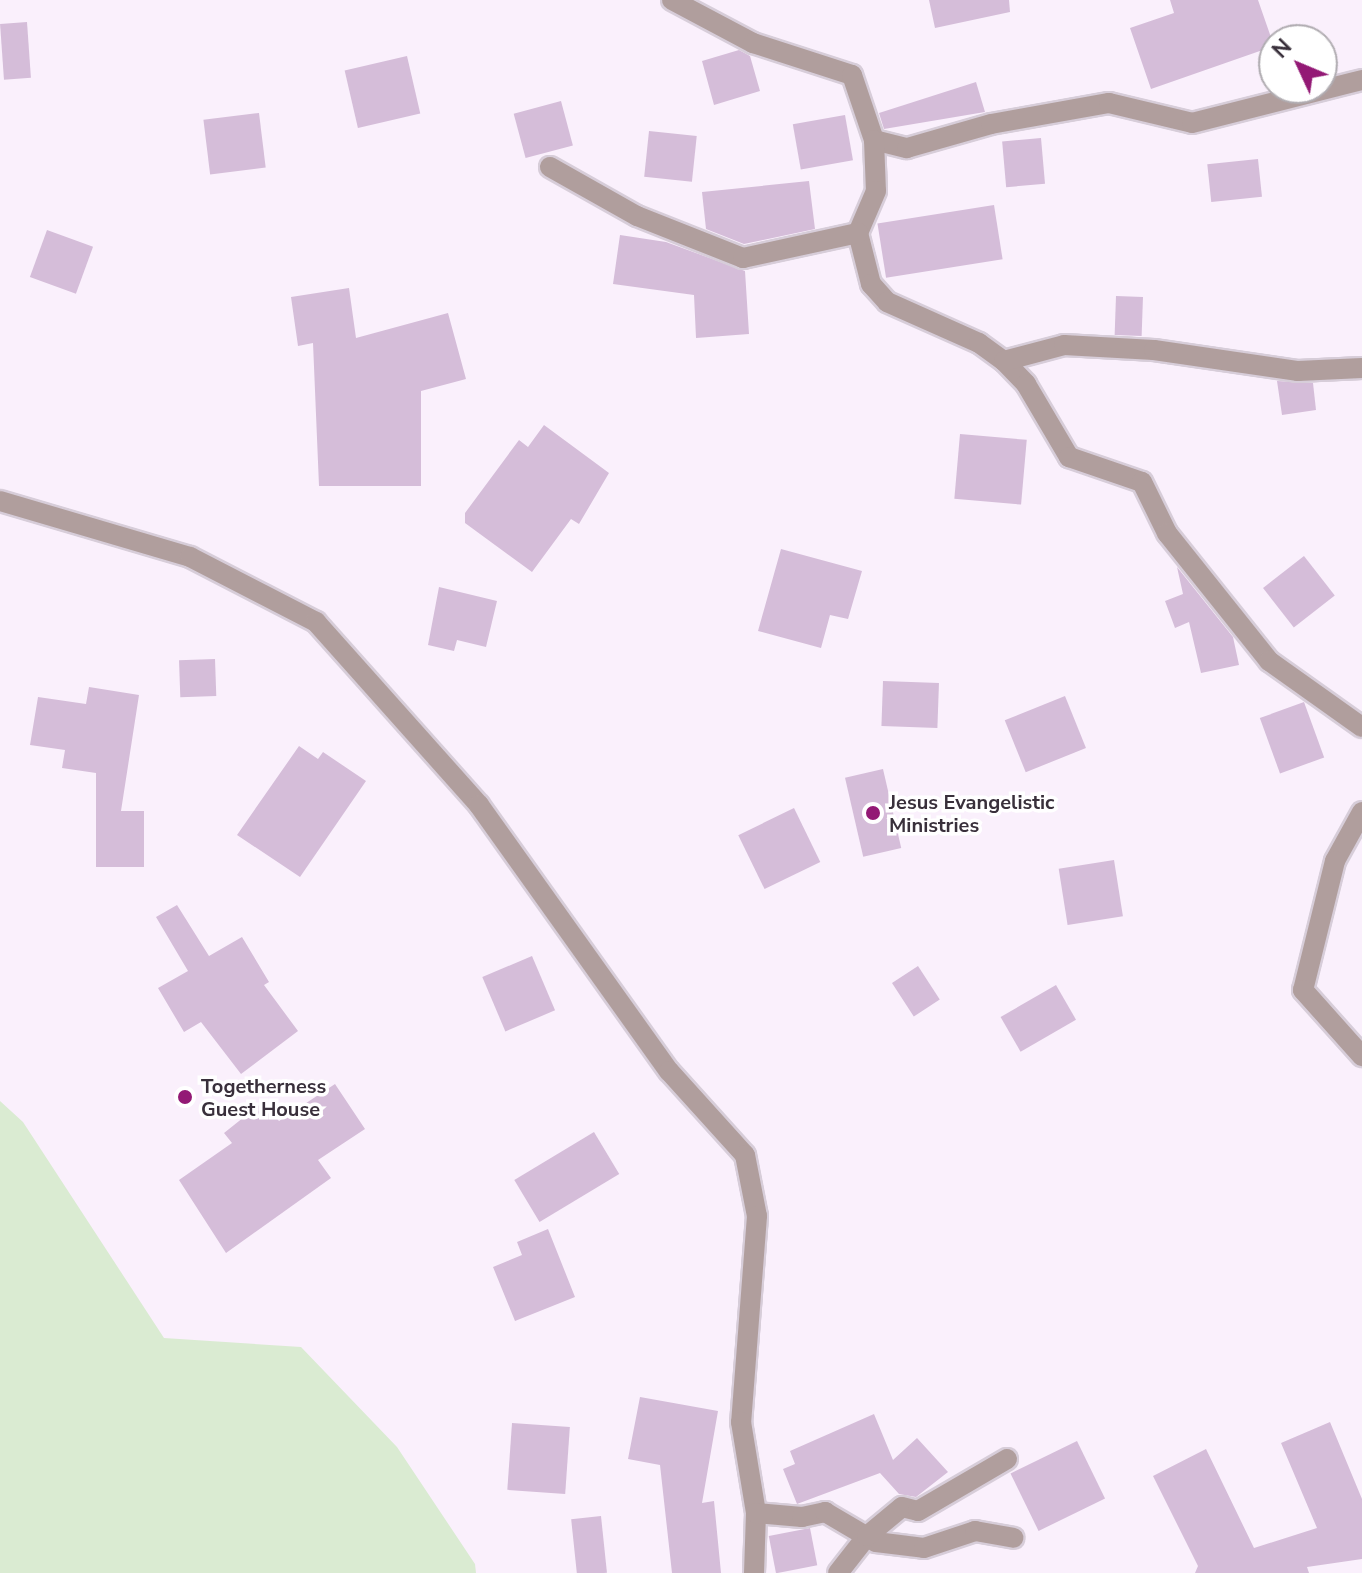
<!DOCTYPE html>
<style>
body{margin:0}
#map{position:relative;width:1362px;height:1573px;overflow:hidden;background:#faf0fc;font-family:"Nunito Sans",sans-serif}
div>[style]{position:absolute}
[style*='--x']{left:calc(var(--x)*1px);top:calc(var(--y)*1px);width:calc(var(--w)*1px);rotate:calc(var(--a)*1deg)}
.green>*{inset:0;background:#daebd2}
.building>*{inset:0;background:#d5bdd9;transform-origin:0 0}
.roads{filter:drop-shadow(2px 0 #d7cdd9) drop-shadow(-2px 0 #d7cdd9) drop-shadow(0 2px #d7cdd9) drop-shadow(0 -2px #d7cdd9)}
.minor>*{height:20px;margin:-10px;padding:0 10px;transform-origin:10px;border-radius:10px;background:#b09e9d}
.dots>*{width:22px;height:22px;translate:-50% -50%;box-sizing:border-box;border:4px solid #fff;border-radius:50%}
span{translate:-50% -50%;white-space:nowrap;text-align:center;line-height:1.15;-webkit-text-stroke:7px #fff;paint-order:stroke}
.poi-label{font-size:20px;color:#39303b;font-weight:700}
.left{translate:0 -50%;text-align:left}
.north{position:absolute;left:1258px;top:24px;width:80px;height:80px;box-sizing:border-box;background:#fff;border:2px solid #b0acb1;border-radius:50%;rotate:314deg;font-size:22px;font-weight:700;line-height:32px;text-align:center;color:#39303b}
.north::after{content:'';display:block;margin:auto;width:28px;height:36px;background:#931975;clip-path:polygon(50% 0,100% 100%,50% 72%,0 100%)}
</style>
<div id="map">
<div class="green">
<div style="clip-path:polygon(0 1101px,23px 1122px,164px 1338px,301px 1347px,397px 1447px,475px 1564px,476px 1573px,0 1573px)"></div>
</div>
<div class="building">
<div style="clip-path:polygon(929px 0,1009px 0,1010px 12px,935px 28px)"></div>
<div style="clip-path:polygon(1170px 0,1258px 0,1274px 46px,1151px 89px,1130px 28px,1174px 13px)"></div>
<div style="left:27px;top:22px;width:56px;height:27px;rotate:86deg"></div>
<div style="clip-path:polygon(739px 50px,750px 56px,760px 91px,714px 105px,702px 61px)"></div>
<div style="left:407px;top:56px;width:59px;height:64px;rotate:77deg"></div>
<div style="clip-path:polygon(976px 82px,985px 112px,884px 129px,879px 113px)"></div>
<div style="left:561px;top:101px;width:46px;height:49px;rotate:75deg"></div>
<div style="left:259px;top:113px;width:55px;height:56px;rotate:83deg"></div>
<div style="left:845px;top:115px;width:46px;height:53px;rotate:80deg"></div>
<div style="left:649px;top:131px;width:48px;height:46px;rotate:6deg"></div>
<div style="left:1041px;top:138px;width:46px;height:39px;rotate:85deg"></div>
<div style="left:1258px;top:159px;width:38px;height:51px;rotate:84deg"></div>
<div style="clip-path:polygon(809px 181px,815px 229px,744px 244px,706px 229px,702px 192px)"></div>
<div style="left:994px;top:205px;width:55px;height:118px;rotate:81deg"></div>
<div style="left:47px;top:230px;width:49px;height:50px;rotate:20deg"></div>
<div style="clip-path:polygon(620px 235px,666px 242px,745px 271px,749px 334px,696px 338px,694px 295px,613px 284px)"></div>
<div style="clip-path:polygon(349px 288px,356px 338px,448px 313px,466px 379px,421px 391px,421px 486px,319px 486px,313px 343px,298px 346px,291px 297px)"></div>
<div style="left:1116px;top:296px;width:27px;height:39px;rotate:2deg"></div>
<div style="clip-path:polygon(1277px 381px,1313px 383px,1316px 410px,1282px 415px)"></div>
<div style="clip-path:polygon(544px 425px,609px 473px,579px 524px,571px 519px,532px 572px,465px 523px,465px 513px,519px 440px,528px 447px)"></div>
<div style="left:960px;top:434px;width:67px;height:65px;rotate:5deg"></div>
<div style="clip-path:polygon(781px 549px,862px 571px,848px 619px,830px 615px,821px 648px,758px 631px)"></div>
<div style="left:1304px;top:556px;width:50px;height:52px;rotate:52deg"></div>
<div style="clip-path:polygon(1177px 567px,1233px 637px,1239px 665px,1201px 673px,1189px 622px,1175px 628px,1165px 601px,1183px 594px)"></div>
<div style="clip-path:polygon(439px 587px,497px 601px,486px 647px,457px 640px,454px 651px,428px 645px)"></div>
<div style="left:215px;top:659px;width:37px;height:36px;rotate:88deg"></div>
<div style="left:883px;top:681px;width:56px;height:45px;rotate:2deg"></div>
<div style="clip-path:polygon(89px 687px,139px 695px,121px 811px,144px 811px,144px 867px,96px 867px,96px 773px,62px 768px,65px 750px,30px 745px,38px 697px,86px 704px)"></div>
<div style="left:1065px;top:696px;width:56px;height:65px;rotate:68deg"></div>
<div style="left:1304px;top:702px;width:59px;height:47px;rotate:70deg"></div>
<div style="clip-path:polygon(299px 746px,318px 759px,323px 752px,366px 781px,300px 877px,237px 835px)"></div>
<div style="left:883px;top:769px;width:81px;height:39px;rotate:77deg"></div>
<div style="left:794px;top:808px;width:60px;height:62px;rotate:64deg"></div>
<div style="left:1114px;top:860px;width:57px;height:56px;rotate:81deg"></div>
<div style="clip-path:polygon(177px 905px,209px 956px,242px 937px,269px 982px,264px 985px,298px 1031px,241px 1074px,201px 1022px,184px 1032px,158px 988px,188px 971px,156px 917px)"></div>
<div style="left:532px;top:956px;width:59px;height:54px;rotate:67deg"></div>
<div style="left:918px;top:966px;width:40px;height:31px;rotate:57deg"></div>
<div style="left:1056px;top:985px;width:40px;height:64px;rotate:60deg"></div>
<div style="clip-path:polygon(335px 1084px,365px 1129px,318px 1160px,331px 1178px,226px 1253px,179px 1180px,232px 1143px,224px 1133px,263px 1102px,279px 1121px)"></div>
<div style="left:594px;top:1132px;width:49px;height:93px;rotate:59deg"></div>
<div style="clip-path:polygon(548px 1229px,575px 1297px,515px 1321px,493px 1267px,522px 1255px,517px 1242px)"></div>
<div style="clip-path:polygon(640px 1397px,718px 1411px,702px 1503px,714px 1501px,721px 1573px,672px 1573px,660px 1465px,628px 1459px)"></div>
<div style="clip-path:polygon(874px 1414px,893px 1460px,917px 1438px,948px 1472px,916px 1497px,899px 1494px,880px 1473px,797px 1504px,783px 1469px,795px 1464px,790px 1451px)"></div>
<div style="clip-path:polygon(1330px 1422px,1362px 1499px,1362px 1559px,1307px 1567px,1309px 1573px,1195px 1573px,1198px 1566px,1153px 1476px,1206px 1449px,1254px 1548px,1317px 1528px,1281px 1443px)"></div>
<div style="left:512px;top:1423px;width:58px;height:67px;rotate:4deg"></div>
<div style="left:1077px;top:1441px;width:64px;height:74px;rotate:64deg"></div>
<div style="left:601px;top:1516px;width:57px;height:30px;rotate:84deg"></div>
<div style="left:810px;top:1528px;width:38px;height:42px;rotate:79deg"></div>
</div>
<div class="roads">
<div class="minor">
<div style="--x:672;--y:0;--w:92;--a:28"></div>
<div style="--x:753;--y:43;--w:104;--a:17.9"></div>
<div style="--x:852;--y:75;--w:69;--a:71.3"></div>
<div style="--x:874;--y:140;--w:34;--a:14"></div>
<div style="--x:907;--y:148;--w:87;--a:-15.9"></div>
<div style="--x:991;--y:124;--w:120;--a:-10.1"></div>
<div style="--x:1109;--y:103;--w:85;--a:13.5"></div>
<div style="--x:1192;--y:123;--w:175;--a:-14.2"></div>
<div style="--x:874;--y:140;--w:51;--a:87.8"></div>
<div style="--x:876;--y:191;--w:46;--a:113.2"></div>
<div style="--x:858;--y:233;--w:53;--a:75.7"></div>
<div style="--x:871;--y:284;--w:24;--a:48"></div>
<div style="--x:887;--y:302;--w:101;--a:24"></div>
<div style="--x:979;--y:343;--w:31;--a:36"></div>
<div style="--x:1004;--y:361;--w:32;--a:46"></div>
<div style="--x:1026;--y:384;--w:85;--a:59.5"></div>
<div style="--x:1069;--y:457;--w:77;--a:18.9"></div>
<div style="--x:1142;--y:482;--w:57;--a:63.9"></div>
<div style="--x:1167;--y:533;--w:164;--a:51.4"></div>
<div style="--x:1269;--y:661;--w:114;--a:35.4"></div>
<div style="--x:550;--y:167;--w:100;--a:29.4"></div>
<div style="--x:637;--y:216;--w:114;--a:21.6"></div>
<div style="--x:743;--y:258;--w:118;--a:-12.3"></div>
<div style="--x:1004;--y:361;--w:62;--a:-14.9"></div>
<div style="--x:1064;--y:345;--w:90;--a:3.2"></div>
<div style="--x:1154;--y:350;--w:146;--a:8.3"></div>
<div style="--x:1298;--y:371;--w:64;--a:-2.7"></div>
<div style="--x:0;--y:501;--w:198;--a:16.4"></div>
<div style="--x:190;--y:557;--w:142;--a:27.3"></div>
<div style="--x:316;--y:622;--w:245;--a:48.3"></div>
<div style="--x:479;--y:805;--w:327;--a:54.5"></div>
<div style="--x:669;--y:1071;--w:113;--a:47.9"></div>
<div style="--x:745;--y:1155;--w:62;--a:78.9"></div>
<div style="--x:757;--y:1216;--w:207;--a:94.4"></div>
<div style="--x:741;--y:1422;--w:92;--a:80.6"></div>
<div style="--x:756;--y:1513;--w:60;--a:91.9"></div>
<div style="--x:1362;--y:812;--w:56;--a:118.9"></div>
<div style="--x:1335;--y:861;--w:133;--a:103.9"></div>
<div style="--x:1303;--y:990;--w:89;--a:48.2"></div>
<div style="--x:756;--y:1513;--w:46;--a:5"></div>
<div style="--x:802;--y:1517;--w:24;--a:-12"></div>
<div style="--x:825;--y:1512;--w:59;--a:30.5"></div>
<div style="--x:876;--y:1542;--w:48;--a:7.1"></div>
<div style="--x:924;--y:1548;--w:54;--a:-18.4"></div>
<div style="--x:975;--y:1531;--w:39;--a:10"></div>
<div style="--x:838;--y:1573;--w:47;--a:-51.9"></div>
<div style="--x:867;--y:1536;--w:45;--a:-39.6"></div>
<div style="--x:902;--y:1507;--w:16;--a:14"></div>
<div style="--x:918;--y:1511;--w:103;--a:-30.3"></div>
</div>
</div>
<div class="dots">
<div style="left:873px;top:813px;background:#931975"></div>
<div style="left:185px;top:1097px;background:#931975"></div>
</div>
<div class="poi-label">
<span class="left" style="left:889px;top:814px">Jesus Evangelistic<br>Ministries</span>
<span class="left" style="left:201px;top:1098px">Togetherness<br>Guest House</span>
</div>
<div class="north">N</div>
</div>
